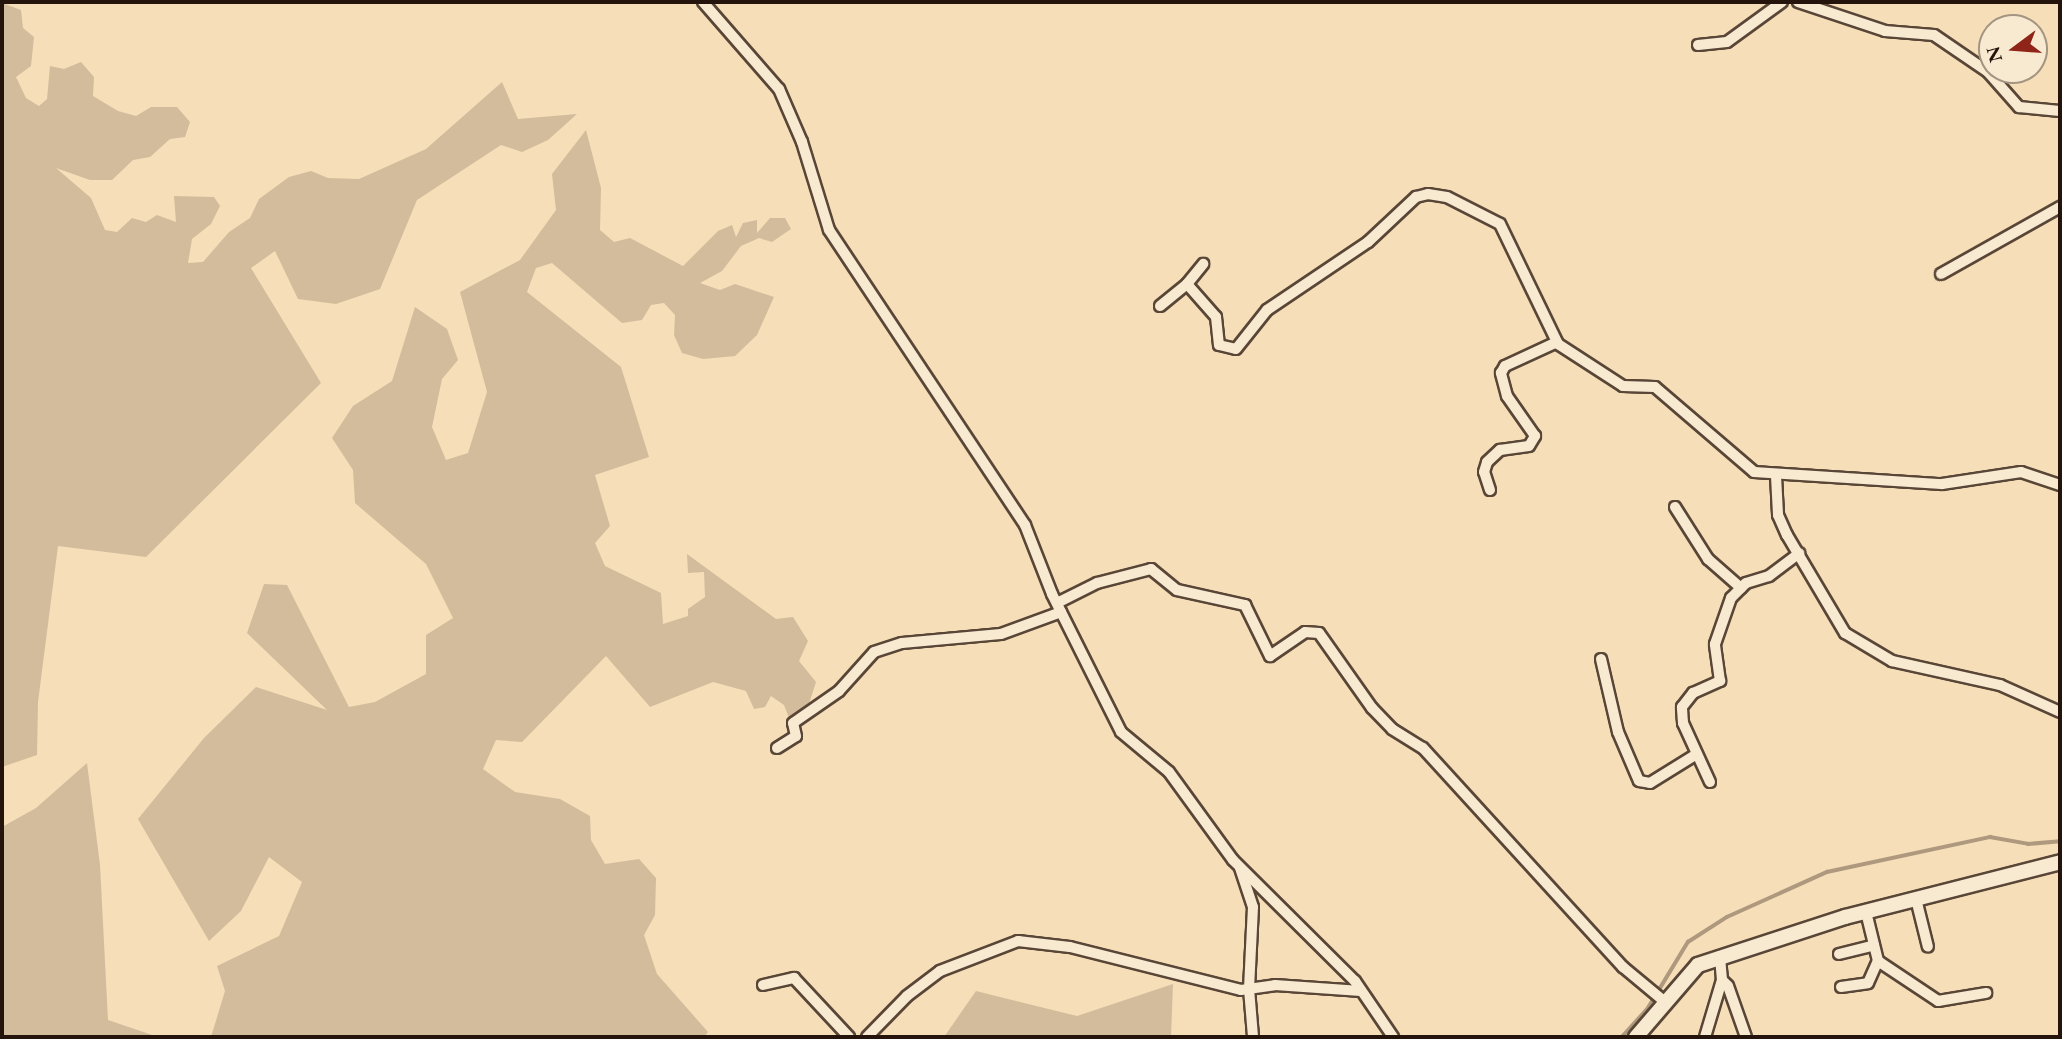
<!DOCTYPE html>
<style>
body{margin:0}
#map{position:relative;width:2062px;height:1039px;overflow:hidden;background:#f5deb8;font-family:"EB Garamond",serif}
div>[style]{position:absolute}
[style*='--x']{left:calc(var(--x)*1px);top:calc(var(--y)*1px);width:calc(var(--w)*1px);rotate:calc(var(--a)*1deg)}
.green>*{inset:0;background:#d2bc9b}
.stream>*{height:3.5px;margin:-1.75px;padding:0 1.75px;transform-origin:1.75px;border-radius:1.75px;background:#ae997e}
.roads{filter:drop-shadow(2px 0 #594637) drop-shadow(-2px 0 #594637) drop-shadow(0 2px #594637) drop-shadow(0 -2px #594637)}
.minor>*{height:10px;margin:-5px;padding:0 5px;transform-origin:5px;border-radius:5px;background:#f8ead1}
.tertiary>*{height:14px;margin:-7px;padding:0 7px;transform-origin:7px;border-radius:7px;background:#f8ead1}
span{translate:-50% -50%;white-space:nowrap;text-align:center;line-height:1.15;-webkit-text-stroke:5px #f8ead1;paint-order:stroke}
.frame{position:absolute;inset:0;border:4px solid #25140c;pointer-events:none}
.north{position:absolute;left:1978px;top:14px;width:70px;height:70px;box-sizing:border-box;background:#f8ead1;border:2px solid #a49482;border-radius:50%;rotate:254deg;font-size:19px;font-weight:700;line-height:28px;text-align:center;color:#25140c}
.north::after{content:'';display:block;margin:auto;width:24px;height:32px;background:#8f2418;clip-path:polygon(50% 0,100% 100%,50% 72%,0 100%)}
</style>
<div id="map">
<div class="green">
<div style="clip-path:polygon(2px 3px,21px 10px,23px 28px,34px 37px,31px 66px,16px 77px,26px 98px,39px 106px,47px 99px,50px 66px,64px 69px,81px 62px,94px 77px,93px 96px,118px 111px,136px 116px,151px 107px,177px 107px,190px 122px,185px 137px,170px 139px,150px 157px,133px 160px,112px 180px,90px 180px,56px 168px,91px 198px,105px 230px,117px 232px,132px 218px,146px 222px,157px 215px,176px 222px,174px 196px,214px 197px,220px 206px,211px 224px,192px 239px,188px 263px,203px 262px,229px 232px,250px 218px,259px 199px,289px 177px,311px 171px,328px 178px,359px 179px,426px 149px,502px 82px,518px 119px,577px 114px,548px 140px,522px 152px,501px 145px,417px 200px,380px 289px,336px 304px,298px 299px,275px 251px,251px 268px,321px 383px,146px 557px,58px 546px,38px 702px,37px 755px,2px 767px)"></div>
<div style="clip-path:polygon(586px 130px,601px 188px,600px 230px,614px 242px,630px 238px,683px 266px,718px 231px,732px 225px,736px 237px,743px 223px,757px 220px,757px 233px,770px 218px,785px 218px,791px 229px,772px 242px,759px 238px,741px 246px,722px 271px,700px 283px,720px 290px,735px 284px,774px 297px,757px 335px,735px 356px,703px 359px,682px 353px,674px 335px,675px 315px,664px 303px,651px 305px,642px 320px,622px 323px,552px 263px,536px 268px,527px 292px,621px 367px,649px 457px,595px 475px,610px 526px,595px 543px,605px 566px,661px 593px,663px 624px,688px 616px,688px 609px,705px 597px,704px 572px,688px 573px,687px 554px,776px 619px,793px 617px,808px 641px,799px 661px,816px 682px,807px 710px,791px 723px,784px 705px,771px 696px,765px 707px,754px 709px,746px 691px,713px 682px,650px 707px,606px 656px,522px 742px,496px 740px,483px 769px,515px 792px,560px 799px,590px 816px,591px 840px,605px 864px,639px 859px,656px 878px,655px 915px,644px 935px,657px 974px,708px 1032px,704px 1037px,211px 1037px,225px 991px,217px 966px,279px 936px,302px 882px,269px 857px,241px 911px,209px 941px,138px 819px,204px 738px,256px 687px,327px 710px,247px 633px,264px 584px,287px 585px,349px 707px,375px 702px,426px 674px,426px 635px,453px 618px,426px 564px,355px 503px,353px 470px,332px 438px,353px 406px,392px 381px,415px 307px,447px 329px,458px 360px,442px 379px,432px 427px,446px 460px,468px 453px,487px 392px,460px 292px,520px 260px,556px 210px,552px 174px)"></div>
<div style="clip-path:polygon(87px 763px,100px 865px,108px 1020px,158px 1037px,2px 1037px,2px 827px,36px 808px)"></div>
<div style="clip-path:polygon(1173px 984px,1171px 1037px,944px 1037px,976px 991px,1077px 1016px)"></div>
</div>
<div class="stream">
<div style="--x:1622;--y:1037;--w:39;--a:-48"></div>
<div style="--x:1648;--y:1008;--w:77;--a:-58.8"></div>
<div style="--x:1688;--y:942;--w:46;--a:-32.7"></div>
<div style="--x:1727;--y:917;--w:110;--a:-24.2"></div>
<div style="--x:1827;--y:872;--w:167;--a:-12.1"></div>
<div style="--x:1990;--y:837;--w:39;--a:10"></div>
<div style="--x:2028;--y:844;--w:32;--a:-5"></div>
</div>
<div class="roads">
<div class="minor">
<div style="--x:703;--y:2;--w:116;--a:48.9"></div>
<div style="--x:779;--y:89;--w:58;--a:66.5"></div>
<div style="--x:802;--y:142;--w:92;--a:72.9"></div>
<div style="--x:829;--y:230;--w:354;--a:56.4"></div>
<div style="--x:1025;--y:525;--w:74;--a:68.6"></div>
<div style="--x:1052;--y:594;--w:154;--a:63.4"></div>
<div style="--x:1121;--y:732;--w:62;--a:39.8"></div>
<div style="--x:1169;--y:772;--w:109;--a:54"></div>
<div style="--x:1233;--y:860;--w:172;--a:44.8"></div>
<div style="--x:1355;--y:981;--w:68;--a:55.8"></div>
<div style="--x:1798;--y:2;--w:92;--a:18.4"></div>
<div style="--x:1885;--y:31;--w:49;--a:4.7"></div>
<div style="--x:1934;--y:35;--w:65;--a:34.4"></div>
<div style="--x:1988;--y:72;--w:47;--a:48.5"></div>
<div style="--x:2019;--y:107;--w:41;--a:5.6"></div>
<div style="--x:1698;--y:45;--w:29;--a:-6"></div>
<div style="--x:1727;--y:42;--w:68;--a:-36"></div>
<div style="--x:1941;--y:274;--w:137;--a:-29.4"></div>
<div style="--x:1187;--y:284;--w:26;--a:-51"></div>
<div style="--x:1160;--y:306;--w:35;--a:-39"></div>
<div style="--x:1187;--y:284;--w:44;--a:48.7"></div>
<div style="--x:1216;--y:317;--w:28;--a:84"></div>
<div style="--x:1219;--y:345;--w:17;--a:13"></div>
<div style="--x:1236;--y:349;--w:50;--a:-51.5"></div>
<div style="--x:1267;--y:310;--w:122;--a:-34"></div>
<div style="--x:1368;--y:242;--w:66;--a:-43.2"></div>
<div style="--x:1416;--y:197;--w:12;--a:-14"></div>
<div style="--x:1428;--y:194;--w:19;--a:9"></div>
<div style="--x:1447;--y:197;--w:59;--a:27"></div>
<div style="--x:1500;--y:224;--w:133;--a:64.2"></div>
<div style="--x:1558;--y:344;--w:77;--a:32.9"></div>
<div style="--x:1623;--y:386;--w:32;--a:2"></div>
<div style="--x:1655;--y:387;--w:130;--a:40.6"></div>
<div style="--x:1754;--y:472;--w:188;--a:3.7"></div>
<div style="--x:1942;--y:484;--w:80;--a:-8.6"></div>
<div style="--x:2021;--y:472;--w:41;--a:18.4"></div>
<div style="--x:1776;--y:476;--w:39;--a:87"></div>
<div style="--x:1778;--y:515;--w:22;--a:66"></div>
<div style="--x:1787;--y:535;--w:114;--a:59.4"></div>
<div style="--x:1845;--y:633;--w:55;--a:30.8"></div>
<div style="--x:1892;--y:661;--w:111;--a:12.5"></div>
<div style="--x:2000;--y:685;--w:66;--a:24.2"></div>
<div style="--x:1490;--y:490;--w:19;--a:-108"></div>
<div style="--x:1484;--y:472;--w:10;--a:-73"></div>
<div style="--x:1487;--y:462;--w:18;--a:-43"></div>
<div style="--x:1500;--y:450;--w:29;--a:-8"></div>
<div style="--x:1529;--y:446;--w:12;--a:-59"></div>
<div style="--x:1535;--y:436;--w:49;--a:-125"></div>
<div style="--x:1507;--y:396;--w:24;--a:-105"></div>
<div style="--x:1501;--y:373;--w:8;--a:-60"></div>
<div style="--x:1505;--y:366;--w:57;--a:-24.8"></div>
<div style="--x:1675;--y:507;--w:62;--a:57.6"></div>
<div style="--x:1708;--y:559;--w:44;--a:41.3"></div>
<div style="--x:1057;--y:603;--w:45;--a:-26.6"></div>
<div style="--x:1097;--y:583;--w:56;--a:-14.5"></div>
<div style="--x:1151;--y:569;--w:33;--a:39"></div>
<div style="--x:1177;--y:590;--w:70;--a:12.4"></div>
<div style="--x:1245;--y:605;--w:57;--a:63.9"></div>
<div style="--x:1270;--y:656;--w:42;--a:-34.4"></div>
<div style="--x:1305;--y:632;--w:14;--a:4"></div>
<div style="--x:1319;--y:633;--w:92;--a:54.8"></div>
<div style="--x:1372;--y:708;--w:29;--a:46"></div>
<div style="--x:1392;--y:729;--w:36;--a:32"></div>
<div style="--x:1423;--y:748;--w:297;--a:47.6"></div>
<div style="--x:1623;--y:967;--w:55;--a:39.8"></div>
<div style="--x:1601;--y:659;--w:75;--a:76.9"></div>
<div style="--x:1618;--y:732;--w:53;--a:66.8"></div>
<div style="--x:1639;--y:781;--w:11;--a:10"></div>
<div style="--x:1650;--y:783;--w:55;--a:-31.7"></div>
<div style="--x:777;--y:748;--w:22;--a:-32"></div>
<div style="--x:796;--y:736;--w:13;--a:-103"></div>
<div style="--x:793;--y:723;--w:56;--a:-34.8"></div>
<div style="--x:839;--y:691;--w:52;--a:-48.1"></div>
<div style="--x:874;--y:652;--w:29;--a:-18"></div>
<div style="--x:902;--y:643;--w:99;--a:-5.2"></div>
<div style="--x:1001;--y:634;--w:64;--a:-20.1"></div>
<div style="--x:1710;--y:782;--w:65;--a:-114.6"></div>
<div style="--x:1683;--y:723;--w:16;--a:-94"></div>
<div style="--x:1682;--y:707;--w:18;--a:-52"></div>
<div style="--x:1693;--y:693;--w:30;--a:-24"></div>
<div style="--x:1720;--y:681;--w:37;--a:-98"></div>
<div style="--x:1715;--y:644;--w:49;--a:-70.8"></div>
<div style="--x:1731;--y:598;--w:21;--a:-45"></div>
<div style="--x:1746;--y:583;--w:24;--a:-17"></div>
<div style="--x:1769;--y:576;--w:38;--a:-37"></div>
<div style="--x:1240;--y:868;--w:41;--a:71.6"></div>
<div style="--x:1253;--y:907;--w:82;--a:92.8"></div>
<div style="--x:1249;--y:989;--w:48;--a:85.2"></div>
<div style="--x:1916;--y:899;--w:49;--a:76"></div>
<div style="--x:1866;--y:912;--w:50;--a:76.2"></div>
<div style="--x:1878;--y:961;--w:72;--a:33.7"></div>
<div style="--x:1938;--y:1001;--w:49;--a:-9.5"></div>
<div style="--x:1839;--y:954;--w:36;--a:-14"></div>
<div style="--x:1722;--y:980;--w:8;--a:45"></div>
<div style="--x:1728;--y:986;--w:54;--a:70.6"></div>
<div style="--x:763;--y:985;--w:32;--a:-13"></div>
<div style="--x:794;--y:978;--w:81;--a:47"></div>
<div style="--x:1841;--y:987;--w:27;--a:-8"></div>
<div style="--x:1868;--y:983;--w:24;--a:-66"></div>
<div style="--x:867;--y:1037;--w:57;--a:-45.7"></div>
<div style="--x:907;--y:996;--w:41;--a:-37.1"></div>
<div style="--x:940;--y:971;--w:84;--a:-21"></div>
<div style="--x:1018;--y:941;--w:52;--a:6.6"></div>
<div style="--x:1070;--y:947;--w:176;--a:14.1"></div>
<div style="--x:1241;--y:990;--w:34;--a:-8"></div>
<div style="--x:1275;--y:985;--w:86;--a:4"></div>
<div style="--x:1705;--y:1037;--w:59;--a:-73.4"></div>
<div style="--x:1722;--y:980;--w:24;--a:-95"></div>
</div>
<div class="tertiary">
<div style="--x:1636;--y:1037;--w:95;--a:-49.3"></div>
<div style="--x:1698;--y:965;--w:155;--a:-18.1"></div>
<div style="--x:1845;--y:917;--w:222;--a:-14.3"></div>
</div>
</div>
<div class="frame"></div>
<div class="north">N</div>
</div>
